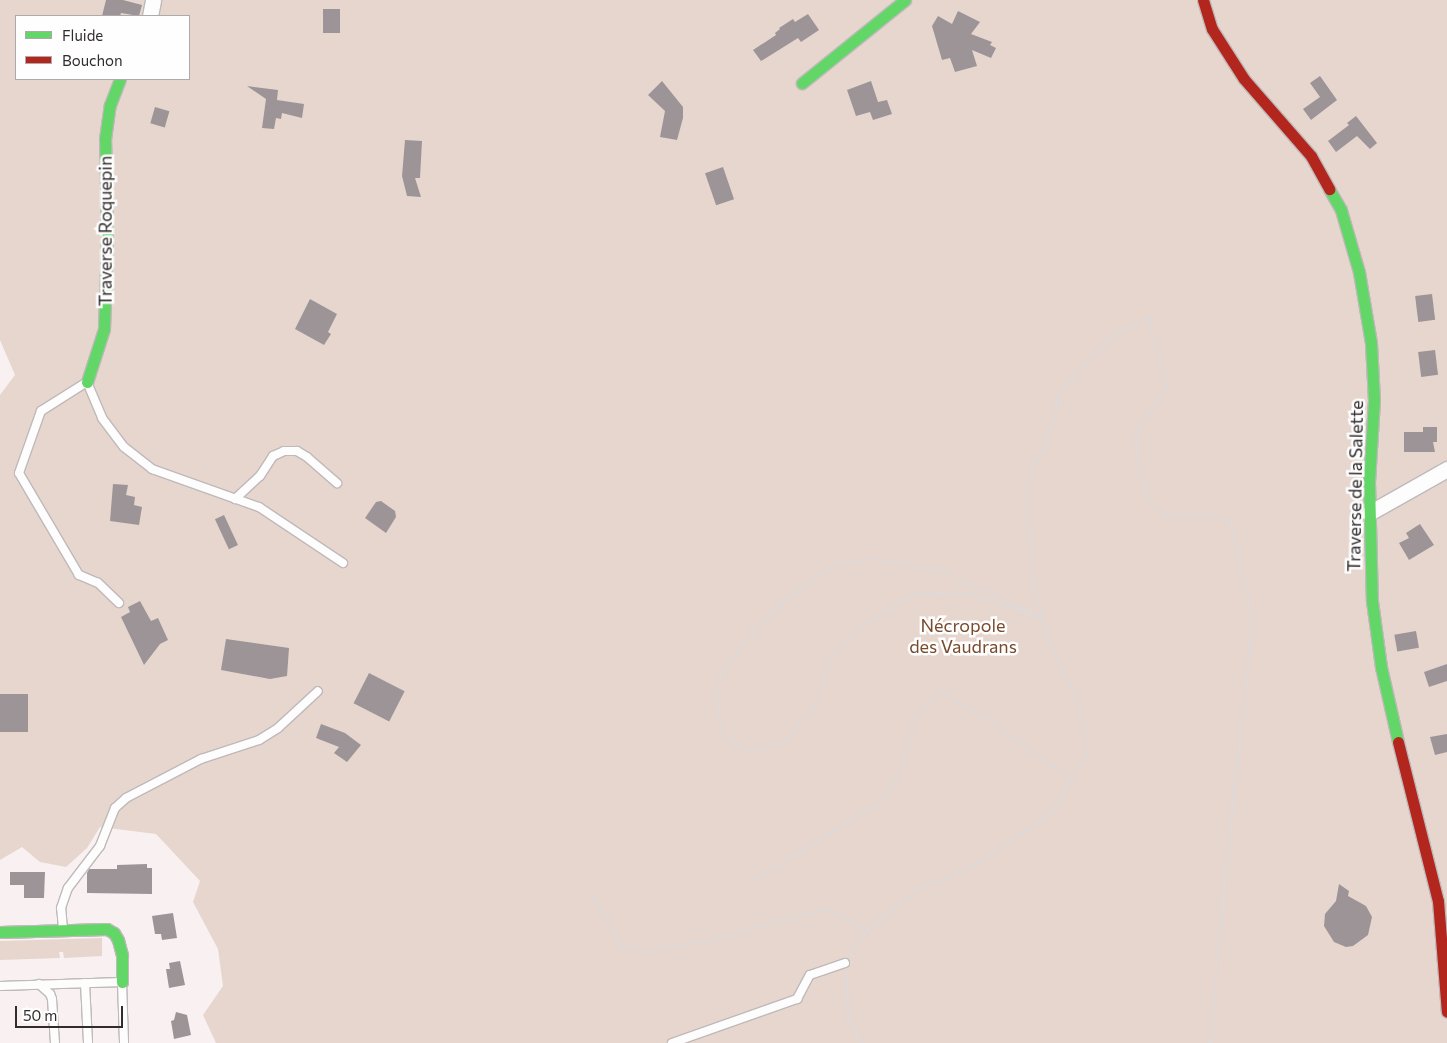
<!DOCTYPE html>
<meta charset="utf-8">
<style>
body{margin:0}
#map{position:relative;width:1447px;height:1043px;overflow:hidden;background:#f8f0f1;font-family:Commissioner,sans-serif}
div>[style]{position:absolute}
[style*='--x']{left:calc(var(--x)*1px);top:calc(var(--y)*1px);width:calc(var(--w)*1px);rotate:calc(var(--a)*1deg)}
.green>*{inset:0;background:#e6d6ce}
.building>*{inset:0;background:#9d9498;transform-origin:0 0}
.path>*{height:2.5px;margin-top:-1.25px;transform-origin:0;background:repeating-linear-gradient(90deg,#dddadb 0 2.5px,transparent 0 5px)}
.roads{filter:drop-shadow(1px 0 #bfb9ba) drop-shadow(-1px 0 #bfb9ba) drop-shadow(0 1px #bfb9ba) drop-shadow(0 -1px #bfb9ba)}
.lane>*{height:8px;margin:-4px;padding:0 4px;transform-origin:4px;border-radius:4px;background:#fefdfd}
.street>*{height:15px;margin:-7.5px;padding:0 7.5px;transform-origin:7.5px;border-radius:7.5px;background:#fefdfd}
.fast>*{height:11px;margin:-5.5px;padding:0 5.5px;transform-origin:5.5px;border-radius:5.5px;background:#63d668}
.jam>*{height:11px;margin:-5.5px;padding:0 5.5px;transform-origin:5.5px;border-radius:5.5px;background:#b3261e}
span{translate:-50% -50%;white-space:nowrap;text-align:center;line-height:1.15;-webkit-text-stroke:5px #fefefe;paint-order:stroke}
.street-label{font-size:18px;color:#312c2d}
.park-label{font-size:18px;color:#784b2c}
.legend{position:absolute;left:15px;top:15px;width:175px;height:65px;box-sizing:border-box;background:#fefefe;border:1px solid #acaaaa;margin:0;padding:6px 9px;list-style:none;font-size:15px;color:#312c2d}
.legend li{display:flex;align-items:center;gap:10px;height:25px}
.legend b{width:25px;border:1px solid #acaaaa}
.scale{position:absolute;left:15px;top:1006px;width:108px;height:22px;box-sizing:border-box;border:2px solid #312c2d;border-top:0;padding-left:6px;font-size:15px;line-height:18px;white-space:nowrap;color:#312c2d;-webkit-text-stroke:4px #fefefe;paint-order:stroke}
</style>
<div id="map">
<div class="green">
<div style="clip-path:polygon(evenodd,0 0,1447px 0,1447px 1043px,216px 1043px,203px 1015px,223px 986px,218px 949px,193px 902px,200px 881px,156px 834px,100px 827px,87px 848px,66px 867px,40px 862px,22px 847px,0 860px,0 395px,15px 375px,0 340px,0 0,16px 16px,189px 16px,189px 79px,16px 79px,16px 16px)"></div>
<div style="clip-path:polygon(102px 938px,102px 956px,64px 958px,63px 952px,59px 952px,60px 958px,0 960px,0 941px)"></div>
</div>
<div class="building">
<div style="clip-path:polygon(106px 0,123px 0,142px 5px,139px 16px,121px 13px,120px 16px,102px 16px)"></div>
<div style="left:323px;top:9px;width:17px;height:24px"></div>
<div style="clip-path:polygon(958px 11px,980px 22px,971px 34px,992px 42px,990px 45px,996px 48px,991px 58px,972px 50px,977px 66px,955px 72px,950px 58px,942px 60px,932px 26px,938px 16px,952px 24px)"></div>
<div style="clip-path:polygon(808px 14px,819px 30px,801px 42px,798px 38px,761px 61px,753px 50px,776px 35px,775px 33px,780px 29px,779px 28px,793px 19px,795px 22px)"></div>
<div style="clip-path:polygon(1320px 76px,1337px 100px,1311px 120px,1303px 109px,1320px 97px,1310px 83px)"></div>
<div style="clip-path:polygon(662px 81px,683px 107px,683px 118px,677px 140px,660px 137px,665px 111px,648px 95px)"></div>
<div style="clip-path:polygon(871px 81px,878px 102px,887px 100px,892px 114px,873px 120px,870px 112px,856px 116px,847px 90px)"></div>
<div style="clip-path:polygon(247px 86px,278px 90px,277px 100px,304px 104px,302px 118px,282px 113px,281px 119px,276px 118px,274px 129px,262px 128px,266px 99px)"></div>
<div style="left:155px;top:107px;width:15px;height:17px;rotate:16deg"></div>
<div style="clip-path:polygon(1356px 116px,1377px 143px,1370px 149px,1357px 136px,1336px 152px,1328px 141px,1349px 125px,1347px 123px)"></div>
<div style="clip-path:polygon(405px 140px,422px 141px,420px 178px,415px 178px,421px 197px,407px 196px,402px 176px)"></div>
<div style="left:723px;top:167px;width:34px;height:19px;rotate:71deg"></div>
<div style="left:1432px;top:294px;width:26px;height:17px;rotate:83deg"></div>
<div style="clip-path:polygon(310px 299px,337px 314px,328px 332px,331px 334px,324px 345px,295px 329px)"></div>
<div style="left:1435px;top:350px;width:25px;height:17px;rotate:83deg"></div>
<div style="clip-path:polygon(1423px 427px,1437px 427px,1437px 442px,1433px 442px,1435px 452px,1404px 452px,1404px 432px,1423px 432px)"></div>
<div style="clip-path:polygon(113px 484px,128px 485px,126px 495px,135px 497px,134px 505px,142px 507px,139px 525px,110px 521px)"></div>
<div style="clip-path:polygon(381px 501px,395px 511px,396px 517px,386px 533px,365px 518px,376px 502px)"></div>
<div style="left:224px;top:515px;width:33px;height:10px;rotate:65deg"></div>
<div style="clip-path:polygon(1420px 524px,1434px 545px,1409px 560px,1399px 543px,1409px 538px,1406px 533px)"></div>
<div style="clip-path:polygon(140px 601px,151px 621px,158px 618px,168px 640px,160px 644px,144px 665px,121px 617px,130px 612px,128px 607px)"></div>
<div style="left:1416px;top:631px;width:17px;height:22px;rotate:80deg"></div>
<div style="clip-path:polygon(226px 639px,289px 648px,287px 676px,270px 679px,221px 670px)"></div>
<div style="clip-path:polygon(1447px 664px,1447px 681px,1429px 687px,1424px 672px)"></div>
<div style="left:369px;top:673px;width:40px;height:34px;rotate:27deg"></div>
<div style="left:0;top:694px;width:28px;height:38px"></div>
<div style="clip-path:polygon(321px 724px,345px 733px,361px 745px,347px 762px,334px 753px,339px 747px,316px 738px)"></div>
<div style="clip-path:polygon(1447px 734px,1447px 752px,1435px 755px,1430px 737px)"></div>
<div style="clip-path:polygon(147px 864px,147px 868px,152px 868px,152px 894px,87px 893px,87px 873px,89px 869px,117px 869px,117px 865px)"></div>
<div style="clip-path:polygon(10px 872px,45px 872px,44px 898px,24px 898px,24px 885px,10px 885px)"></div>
<div style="clip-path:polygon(1339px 884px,1349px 891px,1348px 896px,1366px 906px,1372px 917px,1368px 935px,1353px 946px,1346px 947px,1334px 942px,1324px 926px,1325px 914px,1336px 901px)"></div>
<div style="clip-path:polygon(173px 913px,177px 938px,162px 940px,161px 934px,155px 934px,152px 916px)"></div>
<div style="clip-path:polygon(180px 961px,185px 985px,169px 988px,166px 969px,170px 969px,169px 963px)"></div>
<div style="clip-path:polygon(176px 1012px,187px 1015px,191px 1035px,174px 1039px,171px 1021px,174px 1020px)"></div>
</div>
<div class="path">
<div style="--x:870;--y:558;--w:72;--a:9.6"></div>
<div style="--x:941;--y:570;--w:111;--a:25"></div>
<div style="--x:1042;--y:617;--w:82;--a:-162.9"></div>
<div style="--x:964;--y:593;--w:50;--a:178.9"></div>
<div style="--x:914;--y:594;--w:58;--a:147.7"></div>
<div style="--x:865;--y:625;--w:40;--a:138"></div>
<div style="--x:835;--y:652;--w:62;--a:111.6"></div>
<div style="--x:812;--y:710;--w:43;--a:130.3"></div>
<div style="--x:784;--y:743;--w:36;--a:169"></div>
<div style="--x:749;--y:750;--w:30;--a:-150"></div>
<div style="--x:723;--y:735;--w:47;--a:-99.9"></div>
<div style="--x:715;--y:689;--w:26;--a:-67"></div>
<div style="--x:725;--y:665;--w:79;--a:-48.6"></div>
<div style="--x:777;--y:606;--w:68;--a:-36"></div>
<div style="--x:832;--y:566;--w:39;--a:-12"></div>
<div style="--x:753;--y:880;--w:150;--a:-31.7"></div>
<div style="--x:881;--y:801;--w:40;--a:-56"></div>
<div style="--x:903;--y:768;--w:49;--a:-78.2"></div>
<div style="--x:913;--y:720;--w:40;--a:-48"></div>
<div style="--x:940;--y:690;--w:60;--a:31.3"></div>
<div style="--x:991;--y:721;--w:99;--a:35.9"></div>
<div style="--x:594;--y:897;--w:58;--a:59.9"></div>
<div style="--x:623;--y:947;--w:30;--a:8"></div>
<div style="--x:653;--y:951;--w:56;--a:-11.3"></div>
<div style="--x:708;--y:940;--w:123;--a:-15.1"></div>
<div style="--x:827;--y:908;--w:46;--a:28.8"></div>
<div style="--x:850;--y:956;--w:31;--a:-57"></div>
<div style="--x:867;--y:930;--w:68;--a:-39.1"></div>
<div style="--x:920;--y:887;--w:53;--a:-20.8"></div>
<div style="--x:970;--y:868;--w:97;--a:-34"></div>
<div style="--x:1050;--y:814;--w:68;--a:-58.9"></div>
<div style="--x:1085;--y:756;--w:46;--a:-95"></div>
<div style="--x:1081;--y:710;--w:81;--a:-114.7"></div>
<div style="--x:1047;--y:636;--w:54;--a:-105.1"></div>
<div style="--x:1033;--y:584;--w:97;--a:-94.1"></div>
<div style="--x:1026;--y:487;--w:70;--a:-67.4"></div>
<div style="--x:1053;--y:422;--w:30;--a:-78"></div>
<div style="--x:1059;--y:393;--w:77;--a:-47.6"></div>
<div style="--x:1111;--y:336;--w:42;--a:-26.6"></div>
<div style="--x:1149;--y:317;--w:74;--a:76.7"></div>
<div style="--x:1166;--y:389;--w:54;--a:123.7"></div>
<div style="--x:1136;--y:434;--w:36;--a:82"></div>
<div style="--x:1141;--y:470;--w:33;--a:74"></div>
<div style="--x:1150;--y:502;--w:23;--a:40"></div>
<div style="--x:1168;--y:517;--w:31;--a:-6"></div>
<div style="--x:1199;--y:514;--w:33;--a:12"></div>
<div style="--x:1231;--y:521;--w:101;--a:77.5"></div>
<div style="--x:1253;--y:620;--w:262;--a:96.1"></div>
<div style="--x:1225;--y:881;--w:163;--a:95.3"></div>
<div style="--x:846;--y:972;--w:48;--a:86.4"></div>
<div style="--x:849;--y:1020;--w:26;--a:62"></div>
</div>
<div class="roads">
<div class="lane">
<div style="--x:235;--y:499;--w:34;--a:-43"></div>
<div style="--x:260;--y:476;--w:24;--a:-57"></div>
<div style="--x:273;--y:456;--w:12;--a:-24"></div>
<div style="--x:284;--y:451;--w:13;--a:0"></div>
<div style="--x:297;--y:451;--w:12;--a:31"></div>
<div style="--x:307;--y:457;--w:40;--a:41"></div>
<div style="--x:119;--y:603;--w:29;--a:-136"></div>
<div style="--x:98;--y:583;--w:21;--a:-157"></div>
<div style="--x:79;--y:575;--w:118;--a:-120.5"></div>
<div style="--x:19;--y:473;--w:66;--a:-70.5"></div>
<div style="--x:41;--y:411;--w:54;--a:-32.2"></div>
<div style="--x:87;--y:382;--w:39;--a:67"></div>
<div style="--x:102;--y:418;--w:36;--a:53"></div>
<div style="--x:124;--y:447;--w:36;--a:38"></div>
<div style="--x:152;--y:469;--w:114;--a:19.6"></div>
<div style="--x:259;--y:507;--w:101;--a:33.7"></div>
<div style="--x:63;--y:929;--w:21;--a:-95"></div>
<div style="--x:61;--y:908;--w:21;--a:-71"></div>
<div style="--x:68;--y:888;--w:53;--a:-52.7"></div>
<div style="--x:100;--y:846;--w:41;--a:-68.5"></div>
<div style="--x:115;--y:808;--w:15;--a:-42"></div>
<div style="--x:126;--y:798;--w:85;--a:-27.5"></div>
<div style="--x:201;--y:759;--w:61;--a:-18.1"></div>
<div style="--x:259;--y:740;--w:22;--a:-32"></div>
<div style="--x:278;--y:728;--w:54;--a:-42.8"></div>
<div style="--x:85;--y:983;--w:60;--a:87.1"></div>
<div style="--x:39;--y:984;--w:15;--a:42"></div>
<div style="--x:50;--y:994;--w:5;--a:68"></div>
<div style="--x:52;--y:999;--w:44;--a:86.1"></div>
<div style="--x:0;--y:986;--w:122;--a:-1.9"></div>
<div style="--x:122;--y:982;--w:61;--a:88.1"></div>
<div style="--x:672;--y:1043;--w:133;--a:-19.4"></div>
<div style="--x:797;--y:999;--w:27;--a:-62"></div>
<div style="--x:810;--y:975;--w:37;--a:-19"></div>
</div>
<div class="street">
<div style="--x:150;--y:16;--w:16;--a:-79"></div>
<div style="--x:1369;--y:513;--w:90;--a:-29.4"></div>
</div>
<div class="fast">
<div style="--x:802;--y:83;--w:132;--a:-38.9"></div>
<div style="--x:1329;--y:189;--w:24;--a:60"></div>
<div style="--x:1341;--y:210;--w:65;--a:73.8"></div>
<div style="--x:1359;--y:272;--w:72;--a:80.4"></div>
<div style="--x:1371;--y:343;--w:57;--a:87"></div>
<div style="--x:1374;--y:400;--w:82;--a:93.5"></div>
<div style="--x:1369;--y:482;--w:119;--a:88.6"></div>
<div style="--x:1372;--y:601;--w:67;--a:82.2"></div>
<div style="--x:1381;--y:667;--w:77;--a:77.2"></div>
<div style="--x:87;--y:382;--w:56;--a:-72.2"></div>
<div style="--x:104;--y:329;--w:90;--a:-88.1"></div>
<div style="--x:107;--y:239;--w:100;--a:-91.1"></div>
<div style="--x:105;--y:139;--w:34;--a:-82"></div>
<div style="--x:110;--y:105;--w:28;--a:-69"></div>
<div style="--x:0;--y:932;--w:107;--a:-1.6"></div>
<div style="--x:107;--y:929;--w:8;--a:30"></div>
<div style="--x:114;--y:933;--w:8;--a:60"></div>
<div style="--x:118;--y:940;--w:16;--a:75"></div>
<div style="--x:122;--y:955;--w:27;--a:90"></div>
</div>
<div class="jam">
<div style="--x:1203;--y:0;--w:30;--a:73"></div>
<div style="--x:1212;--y:29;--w:59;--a:57.4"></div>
<div style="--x:1244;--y:79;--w:102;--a:49"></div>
<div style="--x:1311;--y:156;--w:38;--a:61"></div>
<div style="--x:1398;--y:742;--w:164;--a:75.9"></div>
<div style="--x:1438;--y:901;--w:111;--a:85.4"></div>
</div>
</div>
<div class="street-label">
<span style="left:105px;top:231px;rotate:-90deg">Traverse Roquepin</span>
<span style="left:1355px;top:486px;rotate:-89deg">Traverse de la Salette</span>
</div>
<div class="park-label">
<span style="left:963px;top:636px">Nécropole<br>des Vaudrans</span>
</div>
<ul class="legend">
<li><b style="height:6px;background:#63d668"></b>Fluide</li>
<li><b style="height:6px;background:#b3261e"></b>Bouchon</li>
</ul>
<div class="scale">50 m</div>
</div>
